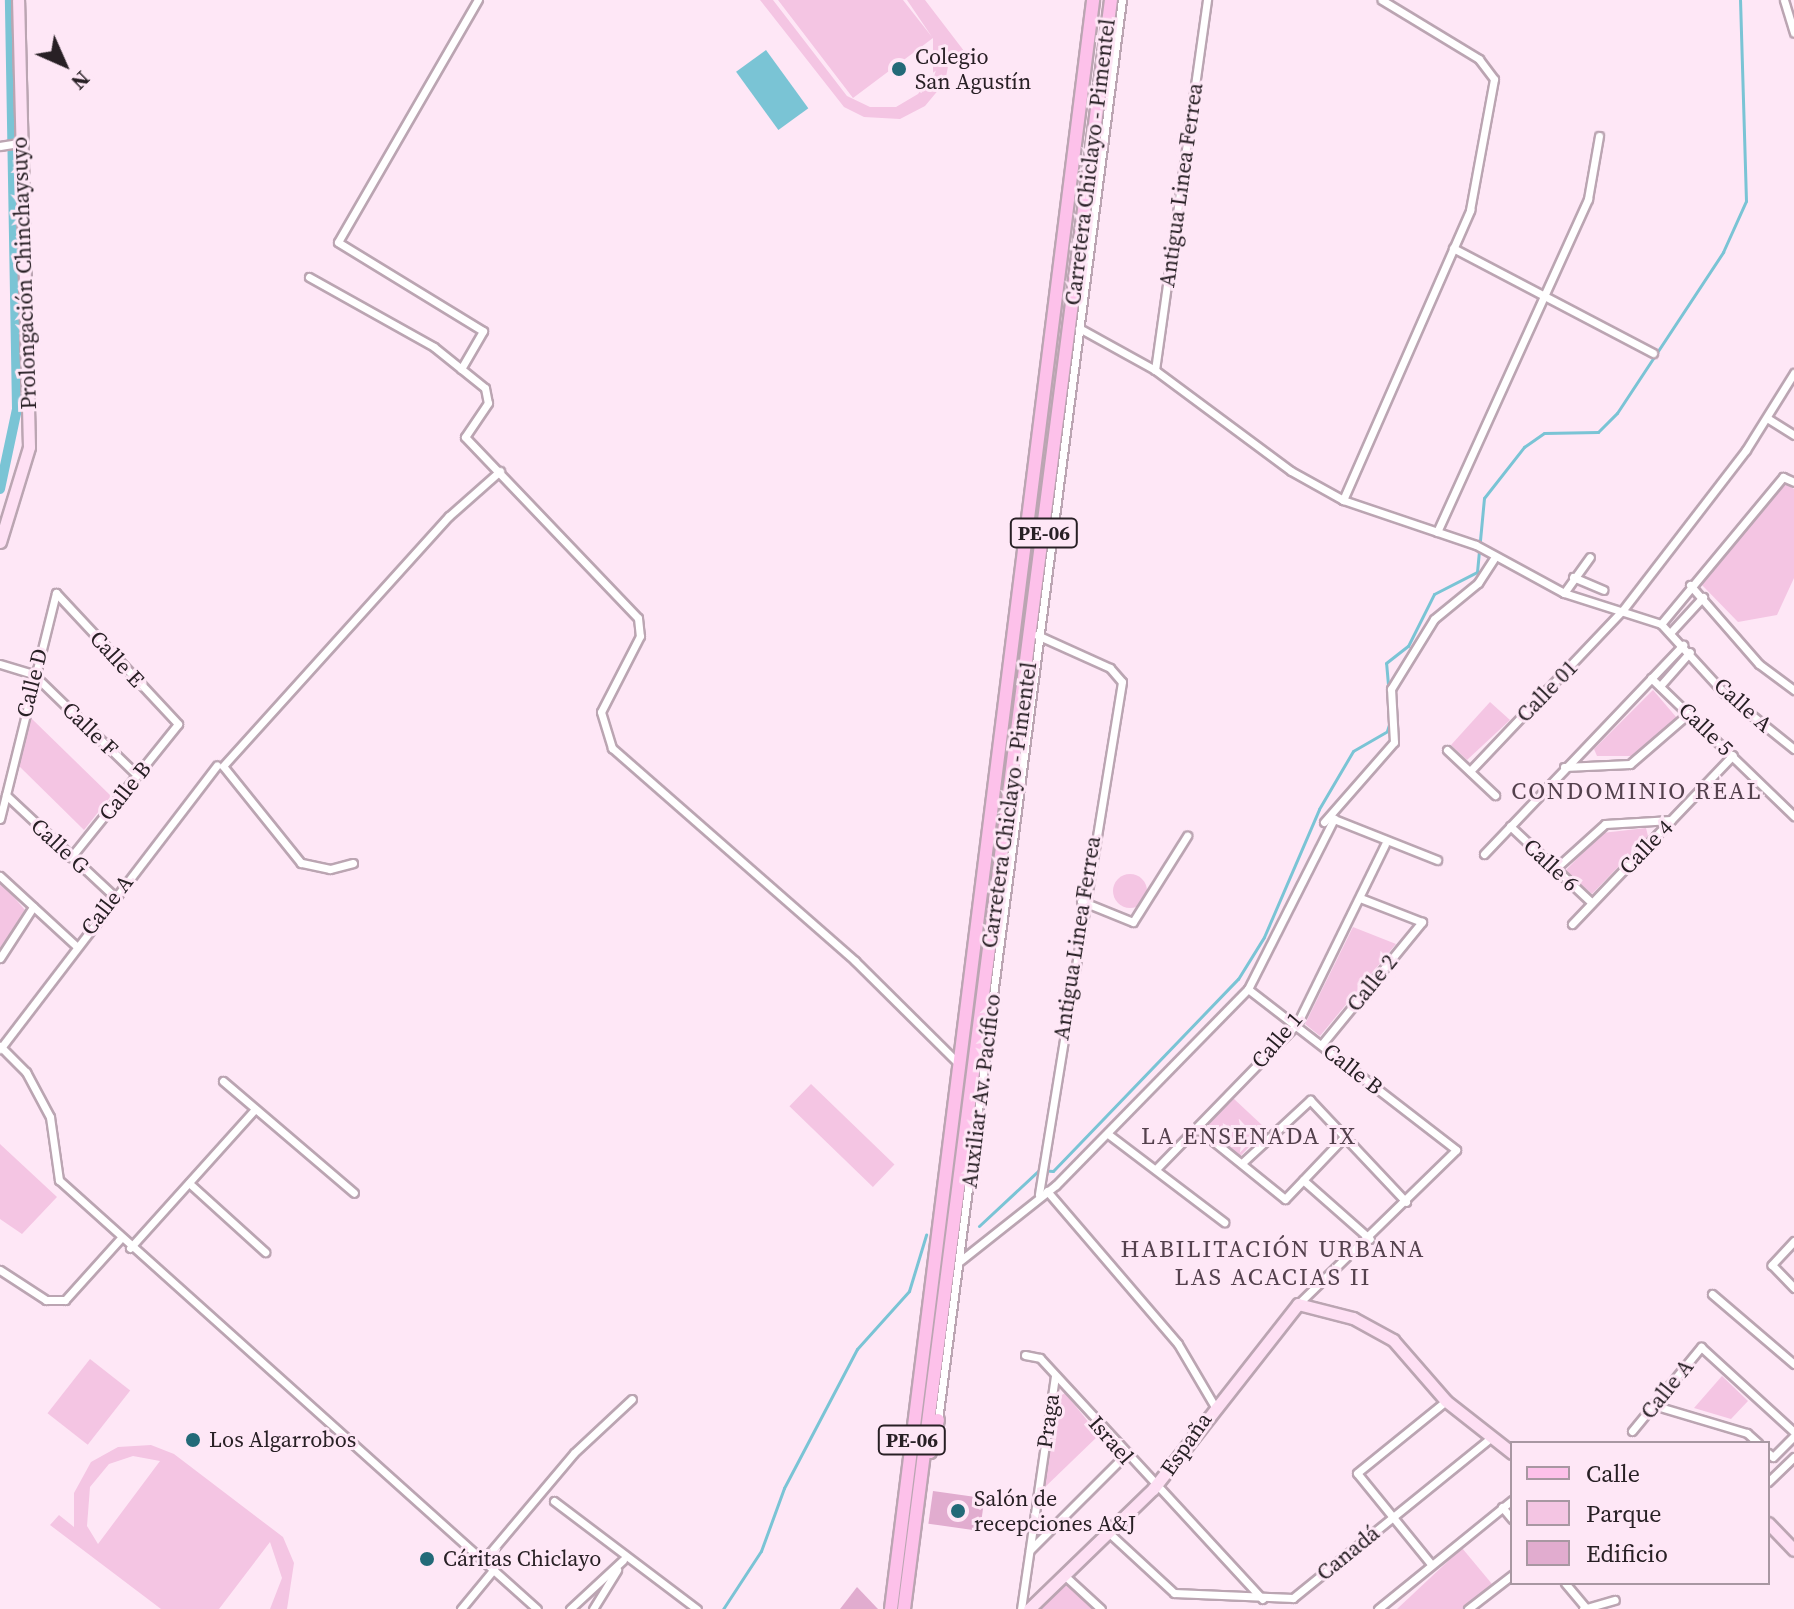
<!DOCTYPE html>
<meta charset="utf-8">
<style>
body{margin:0}
#map{position:relative;width:1794px;height:1609px;overflow:hidden;background:#fee7f6;font-family:"Source Serif 4",serif}
div>[style]{position:absolute}
[style*='--x']{left:calc(var(--x)*1px);top:calc(var(--y)*1px);width:calc(var(--w)*1px);rotate:calc(var(--a)*1deg)}
.green>*{inset:0;background:#f4c5e3;transform-origin:0 0}
.round{border-radius:50%}
.water>*{inset:0;background:#7ac4d5;transform-origin:0 0}
.stream>*{height:3px;margin:-1.5px;padding:0 1.5px;transform-origin:1.5px;border-radius:1.5px;background:#7ac4d5}
.canal>*{height:10px;margin:-5px;padding:0 5px;transform-origin:5px;border-radius:5px;background:#7ac4d5}
.building>*{inset:0;background:#e1accf;transform-origin:0 0}
.roads{filter:drop-shadow(2px 0 #bba5b2) drop-shadow(-2px 0 #bba5b2) drop-shadow(0 2px #bba5b2) drop-shadow(0 -2px #bba5b2)}
.street>*{height:7px;margin:-3.5px;padding:0 3.5px;transform-origin:3.5px;border-radius:3.5px;background:#fff}
.secondary>*{height:11px;margin:-5.5px;padding:0 5.5px;transform-origin:5.5px;border-radius:5.5px;background:#fee0f4}
.primary>*{height:12px;margin:-6px;padding:0 6px;transform-origin:6px;border-radius:6px;background:#fdc1ea}
.dots>*{width:22px;height:22px;translate:-50% -50%;box-sizing:border-box;border:4px solid #fee7f6;border-radius:50%}
span{translate:-50% -50%;white-space:nowrap;text-align:center;line-height:1.15;-webkit-text-stroke:6px #fee7f6;paint-order:stroke}
.shield-label span{padding:2px 6px;background:#fee7f6;border:2px solid;border-radius:6px;-webkit-text-stroke-width:0}
.shield-label{font-size:20px;color:#282025;font-weight:700}
.poi-label{font-size:22px;color:#282025}
.left{translate:0 -50%;text-align:left}
.street-label{font-size:22px;color:#282025}
.neighbourhood-label{font-size:24px;color:#54414d;letter-spacing:2px}
.legend{position:absolute;left:1510px;top:1441px;width:260px;height:144px;box-sizing:border-box;background:#fee7f6;border:2px solid #a897a2;margin:0;padding:10px 14px;list-style:none;font-size:24px;color:#282025}
.legend li{display:flex;align-items:center;gap:16px;height:40px}
.legend b{width:40px;border:2px solid #a897a2}
.north{position:absolute;left:24px;top:24px;width:80px;height:80px;-webkit-text-stroke:6px #fee7f6;paint-order:stroke;rotate:135deg;font-size:22px;font-weight:700;line-height:32px;text-align:center;color:#282025}
.north::after{content:'';display:block;margin:auto;width:28px;height:36px;background:#282025;clip-path:polygon(50% 0,100% 100%,50% 72%,0 100%)}
</style>
<div id="map">
<div class="green">
<div style="clip-path:polygon(760px 0,773px 0,847px 96px,870px 107px,896px 107px,918px 94px,933px 73px,933px 38px,853px 98px,778px 0,903px 0,932px 37px,907px 0,925px 0,974px 64px,966px 70px,951px 51px,945px 82px,925px 106px,900px 119px,864px 117px,844px 107px)"></div>
<div style="clip-path:polygon(1783px 482px,1794px 489px,1794px 578px,1777px 615px,1738px 622px,1700px 583px)"></div>
<div style="clip-path:polygon(1653px 690px,1677px 718px,1635px 756px,1597px 756px,1594px 749px)"></div>
<div style="clip-path:polygon(1490px 702px,1510px 720px,1467px 760px,1451px 745px)"></div>
<div style="clip-path:polygon(31px 718px,111px 796px,84px 830px,19px 766px)"></div>
<div style="clip-path:polygon(1646px 828px,1648px 836px,1592px 894px,1565px 871px,1602px 833px)"></div>
<div class="round" style="left:1113px;top:874px;width:34px;height:34px"></div>
<div style="clip-path:polygon(0 881px,25px 910px,0 949px)"></div>
<div style="clip-path:polygon(1353px 927px,1396px 944px,1320px 1036px,1305px 1024px)"></div>
<div style="left:811px;top:1084px;width:116px;height:31px;rotate:44deg"></div>
<div style="left:1233px;top:1098px;width:45px;height:39px;rotate:43deg"></div>
<div style="clip-path:polygon(0 1144px,57px 1197px,22px 1234px,0 1219px)"></div>
<div style="left:90px;top:1359px;width:51px;height:69px;rotate:38deg"></div>
<div style="clip-path:polygon(1722px 1376px,1748px 1401px,1731px 1419px,1694px 1408px)"></div>
<div style="clip-path:polygon(1065px 1393px,1099px 1435px,1042px 1490px,1054px 1400px)"></div>
<div style="clip-path:polygon(evenodd,151px 1445px,174px 1454px,283px 1537px,294px 1563px,287px 1609px,270px 1609px,282px 1578px,270px 1542px,219px 1609px,161px 1609px,50px 1525px,59px 1515px,74px 1527px,74px 1493px,91px 1462px,118px 1447px,151px 1445px,133px 1456px,160px 1461px,98px 1544px,87px 1526px,90px 1487px,109px 1464px,133px 1456px)"></div>
<div style="clip-path:polygon(1462px 1548px,1492px 1584px,1463px 1609px,1397px 1609px)"></div>
<div style="clip-path:polygon(1066px 1584px,1092px 1609px,1034px 1609px,1061px 1584px)"></div>
</div>
<div class="water">
<div style="left:766px;top:50px;width:72px;height:37px;rotate:54deg"></div>
</div>
<div class="stream">
<div style="--x:1389;--y:696;--w:33;--a:-95"></div>
<div style="--x:1386;--y:663;--w:28;--a:-38"></div>
<div style="--x:1408;--y:646;--w:58;--a:-63.4"></div>
<div style="--x:1434;--y:594;--w:48;--a:-27.1"></div>
<div style="--x:1477;--y:572;--w:74;--a:-84.6"></div>
<div style="--x:1484;--y:498;--w:65;--a:-51.9"></div>
<div style="--x:1524;--y:447;--w:24;--a:-35"></div>
<div style="--x:1544;--y:433;--w:54;--a:-1.1"></div>
<div style="--x:1598;--y:432;--w:27;--a:-45"></div>
<div style="--x:1617;--y:413;--w:193;--a:-56.6"></div>
<div style="--x:1723;--y:252;--w:56;--a:-65.7"></div>
<div style="--x:1746;--y:201;--w:201;--a:-91.7"></div>
<div style="--x:979;--y:1226;--w:82;--a:-43"></div>
<div style="--x:1039;--y:1170;--w:14;--a:4"></div>
<div style="--x:1053;--y:1171;--w:267;--a:-46.1"></div>
<div style="--x:1238;--y:979;--w:49;--a:-58.2"></div>
<div style="--x:1264;--y:937;--w:139;--a:-66.7"></div>
<div style="--x:1319;--y:809;--w:67;--a:-59.6"></div>
<div style="--x:1353;--y:751;--w:39;--a:-30"></div>
<div style="--x:1387;--y:731;--w:10;--a:-73"></div>
<div style="--x:723;--y:1609;--w:69;--a:-56.8"></div>
<div style="--x:761;--y:1551;--w:67;--a:-69.9"></div>
<div style="--x:784;--y:1488;--w:157;--a:-62.3"></div>
<div style="--x:857;--y:1349;--w:78;--a:-48.1"></div>
<div style="--x:909;--y:1291;--w:59;--a:-73.1"></div>
</div>
<div class="canal">
<div style="--x:0;--y:489;--w:82;--a:-78"></div>
<div style="--x:17;--y:409;--w:409;--a:-91"></div>
</div>
<div class="building">
<div style="left:933px;top:1491px;width:52px;height:33px;rotate:8deg"></div>
<div style="clip-path:polygon(857px 1587px,878px 1609px,840px 1609px)"></div>
</div>
<div class="roads">
<div class="street">
<div style="--x:1784;--y:0;--w:34;--a:73"></div>
<div style="--x:0;--y:146;--w:20;--a:-9"></div>
<div style="--x:1453;--y:248;--w:226;--a:27.7"></div>
<div style="--x:309;--y:277;--w:143;--a:29.2"></div>
<div style="--x:434;--y:347;--w:65;--a:38.8"></div>
<div style="--x:485;--y:388;--w:15;--a:79"></div>
<div style="--x:488;--y:403;--w:41;--a:124.1"></div>
<div style="--x:465;--y:437;--w:250;--a:46.3"></div>
<div style="--x:638;--y:618;--w:18;--a:84"></div>
<div style="--x:640;--y:636;--w:85;--a:117.2"></div>
<div style="--x:601;--y:712;--w:38;--a:73"></div>
<div style="--x:612;--y:748;--w:323;--a:41.2"></div>
<div style="--x:855;--y:961;--w:146;--a:44.7"></div>
<div style="--x:1079;--y:328;--w:87;--a:28.9"></div>
<div style="--x:1155;--y:370;--w:169;--a:36.6"></div>
<div style="--x:1291;--y:471;--w:60;--a:29.1"></div>
<div style="--x:1343;--y:500;--w:140;--a:18.7"></div>
<div style="--x:1476;--y:545;--w:100;--a:28.6"></div>
<div style="--x:1564;--y:593;--w:102;--a:17.7"></div>
<div style="--x:1661;--y:624;--w:92;--a:47.6"></div>
<div style="--x:1723;--y:692;--w:91;--a:38.8"></div>
<div style="--x:461;--y:369;--w:44;--a:-59.9"></div>
<div style="--x:483;--y:331;--w:170;--a:-148.5"></div>
<div style="--x:338;--y:242;--w:280;--a:-60"></div>
<div style="--x:1155;--y:370;--w:374;--a:-82"></div>
<div style="--x:1767;--y:418;--w:32;--a:32"></div>
<div style="--x:1343;--y:500;--w:317;--a:-66.3"></div>
<div style="--x:1470;--y:210;--w:133;--a:-79.6"></div>
<div style="--x:1494;--y:79;--w:25;--a:-127"></div>
<div style="--x:1479;--y:59;--w:114;--a:-148.7"></div>
<div style="--x:1437;--y:532;--w:366;--a:-65.6"></div>
<div style="--x:1588;--y:199;--w:64;--a:-80.1"></div>
<div style="--x:1573;--y:577;--w:33;--a:23"></div>
<div style="--x:1690;--y:585;--w:105;--a:48.9"></div>
<div style="--x:1759;--y:664;--w:44;--a:36.6"></div>
<div style="--x:56;--y:593;--w:179;--a:47"></div>
<div style="--x:178;--y:724;--w:171;--a:128.8"></div>
<div style="--x:1564;--y:593;--w:44;--a:-54.2"></div>
<div style="--x:1661;--y:624;--w:191;--a:-50.3"></div>
<div style="--x:1783;--y:477;--w:12;--a:24"></div>
<div style="--x:1670;--y:633;--w:49;--a:-47.5"></div>
<div style="--x:1037;--y:635;--w:80;--a:24.3"></div>
<div style="--x:1110;--y:668;--w:18;--a:49"></div>
<div style="--x:1122;--y:682;--w:519;--a:99.21"></div>
<div style="--x:0;--y:664;--w:34;--a:17"></div>
<div style="--x:33;--y:674;--w:145;--a:44.2"></div>
<div style="--x:1651;--y:678;--w:199;--a:44"></div>
<div style="--x:1660;--y:686;--w:45;--a:-48.6"></div>
<div style="--x:1447;--y:750;--w:66;--a:43.2"></div>
<div style="--x:1564;--y:767;--w:66;--a:-2.6"></div>
<div style="--x:1630;--y:764;--w:78;--a:-40.8"></div>
<div style="--x:1470;--y:771;--w:221;--a:-46.5"></div>
<div style="--x:1622;--y:611;--w:203;--a:-52.4"></div>
<div style="--x:1746;--y:450;--w:91;--a:-58.1"></div>
<div style="--x:6;--y:795;--w:148;--a:43.1"></div>
<div style="--x:0;--y:819;--w:233;--a:-76.1"></div>
<div style="--x:1324;--y:822;--w:106;--a:-48.8"></div>
<div style="--x:1394;--y:742;--w:53;--a:-93.2"></div>
<div style="--x:1391;--y:689;--w:82;--a:-58.4"></div>
<div style="--x:1434;--y:619;--w:57;--a:-39.3"></div>
<div style="--x:1478;--y:583;--w:31;--a:-57"></div>
<div style="--x:1510;--y:826;--w:112;--a:43.2"></div>
<div style="--x:1484;--y:854;--w:289;--a:-46.4"></div>
<div style="--x:353;--y:863;--w:24;--a:165"></div>
<div style="--x:330;--y:869;--w:30;--a:-168"></div>
<div style="--x:301;--y:863;--w:124;--a:-128.8"></div>
<div style="--x:223;--y:766;--w:337;--a:-47.9"></div>
<div style="--x:449;--y:516;--w:68;--a:-41.4"></div>
<div style="--x:1555;--y:869;--w:67;--a:-42"></div>
<div style="--x:1605;--y:824;--w:66;--a:-3.5"></div>
<div style="--x:0;--y:876;--w:102;--a:42.6"></div>
<div style="--x:1081;--y:901;--w:56;--a:22"></div>
<div style="--x:1133;--y:922;--w:102;--a:-57.9"></div>
<div style="--x:1572;--y:924;--w:233;--a:-46.4"></div>
<div style="--x:0;--y:958;--w:61;--a:-57.1"></div>
<div style="--x:1248;--y:989;--w:263;--a:37.7"></div>
<div style="--x:1456;--y:1150;--w:221;--a:135.7"></div>
<div style="--x:1322;--y:1044;--w:158;--a:-50.7"></div>
<div style="--x:1422;--y:922;--w:66;--a:-158.8"></div>
<div style="--x:0;--y:1046;--w:37;--a:45"></div>
<div style="--x:26;--y:1072;--w:51;--a:61.9"></div>
<div style="--x:50;--y:1117;--w:64;--a:81.9"></div>
<div style="--x:59;--y:1180;--w:642;--a:41.91"></div>
<div style="--x:0;--y:1049;--w:357;--a:-52.6"></div>
<div style="--x:223;--y:1081;--w:172;--a:40.5"></div>
<div style="--x:1197;--y:1128;--w:113;--a:38.9"></div>
<div style="--x:1285;--y:1199;--w:86;--a:-46.4"></div>
<div style="--x:1108;--y:1134;--w:146;--a:37.2"></div>
<div style="--x:1242;--y:1163;--w:93;--a:-42.8"></div>
<div style="--x:1310;--y:1100;--w:140;--a:46.7"></div>
<div style="--x:1156;--y:1169;--w:202;--a:-45.8"></div>
<div style="--x:1297;--y:1024;--w:200;--a:-63.9"></div>
<div style="--x:1303;--y:1180;--w:89;--a:41.4"></div>
<div style="--x:189;--y:1183;--w:103;--a:42.2"></div>
<div style="--x:1047;--y:1191;--w:201;--a:49.4"></div>
<div style="--x:1178;--y:1344;--w:71;--a:59.5"></div>
<div style="--x:1794;--y:1241;--w:33;--a:133"></div>
<div style="--x:1772;--y:1265;--w:32;--a:46"></div>
<div style="--x:130;--y:1248;--w:187;--a:-48"></div>
<div style="--x:960;--y:1261;--w:122;--a:-38.4"></div>
<div style="--x:1056;--y:1185;--w:274;--a:-45.6"></div>
<div style="--x:1248;--y:989;--w:191;--a:-63.2"></div>
<div style="--x:1334;--y:819;--w:111;--a:21.7"></div>
<div style="--x:0;--y:1270;--w:55;--a:33.1"></div>
<div style="--x:46;--y:1300;--w:19;--a:0"></div>
<div style="--x:65;--y:1300;--w:82;--a:-48"></div>
<div style="--x:1712;--y:1294;--w:108;--a:40.5"></div>
<div style="--x:1025;--y:1355;--w:15;--a:11"></div>
<div style="--x:1040;--y:1358;--w:328;--a:47.3"></div>
<div style="--x:1653;--y:1405;--w:98;--a:16.6"></div>
<div style="--x:1747;--y:1433;--w:15;--a:42"></div>
<div style="--x:938;--y:1420;--w:1432;--a:-82.62"></div>
<div style="--x:1632;--y:1431;--w:109;--a:-50.6"></div>
<div style="--x:1701;--y:1347;--w:126;--a:42.4"></div>
<div style="--x:1768;--y:1453;--w:6;--a:39"></div>
<div style="--x:1773;--y:1457;--w:30;--a:-45"></div>
<div style="--x:1768;--y:1482;--w:36;--a:-44"></div>
<div style="--x:554;--y:1501;--w:179;--a:37.1"></div>
<div style="--x:1502;--y:1507;--w:16;--a:50"></div>
<div style="--x:1108;--y:1532;--w:90;--a:42.7"></div>
<div style="--x:1174;--y:1593;--w:119;--a:2.4"></div>
<div style="--x:1293;--y:1598;--w:256;--a:-39"></div>
<div style="--x:1030;--y:1550;--w:133;--a:-45"></div>
<div style="--x:483;--y:1561;--w:141;--a:-49.9"></div>
<div style="--x:574;--y:1453;--w:79;--a:-43"></div>
<div style="--x:1431;--y:1564;--w:117;--a:-129.1"></div>
<div style="--x:1357;--y:1473;--w:114;--a:-39"></div>
<div style="--x:1064;--y:1575;--w:50;--a:42.6"></div>
<div style="--x:1565;--y:1583;--w:33;--a:50"></div>
<div style="--x:461;--y:1609;--w:52;--a:-50.5"></div>
<div style="--x:570;--y:1609;--w:72;--a:-42.8"></div>
<div style="--x:593;--y:1609;--w:46;--a:-58.4"></div>
<div style="--x:1021;--y:1609;--w:235;--a:-81.7"></div>
<div style="--x:1378;--y:1609;--w:173;--a:-39.1"></div>
<div style="--x:1468;--y:1609;--w:56;--a:-37.7"></div>
<div style="--x:1583;--y:1609;--w:33;--a:-16"></div>
</div>
<div class="secondary">
<div style="--x:0;--y:542;--w:99;--a:-73"></div>
<div style="--x:29;--y:447;--w:447;--a:-91.4"></div>
<div style="--x:1768;--y:1523;--w:37;--a:46"></div>
<div style="--x:1029;--y:1609;--w:173;--a:-44.1"></div>
<div style="--x:1153;--y:1489;--w:235;--a:-51.9"></div>
<div style="--x:1298;--y:1304;--w:57;--a:14.3"></div>
<div style="--x:1353;--y:1318;--w:46;--a:28.8"></div>
<div style="--x:1393;--y:1340;--w:81;--a:49"></div>
<div style="--x:1446;--y:1401;--w:84;--a:38.2"></div>
</div>
<div class="primary">
<div style="--x:930;--y:1452;--w:33;--a:-76"></div>
<div style="--x:891;--y:1609;--w:1622;--a:-82.84"></div>
<div style="--x:904;--y:1609;--w:1622;--a:-82.67"></div>
</div>
</div>
<div class="dots">
<div style="left:899px;top:69px;background:#236a78"></div>
<div style="left:193px;top:1440px;background:#236a78"></div>
<div style="left:958px;top:1511px;background:#236a78"></div>
<div style="left:427px;top:1559px;background:#236a78"></div>
</div>
<div class="shield-label">
<span style="left:1044px;top:533px">PE-06</span>
<span style="left:912px;top:1440px">PE-06</span>
</div>
<div class="poi-label">
<span class="left" style="left:915px;top:69px">Colegio<br>San Agustín</span>
<span class="left" style="left:209px;top:1440px">Los Algarrobos</span>
<span class="left" style="left:974px;top:1511px">Salón de<br>recepciones A&amp;J</span>
<span class="left" style="left:443px;top:1559px">Cáritas Chiclayo</span>
</div>
<div class="street-label">
<span style="left:1090px;top:162px;rotate:-83deg">Carretera Chiclayo - Pimentel</span>
<span style="left:1181px;top:185px;rotate:-82deg">Antigua Linea Ferrea</span>
<span style="left:24px;top:273px;rotate:-92deg">Prolongación Chinchaysuyo</span>
<span style="left:117px;top:659px;rotate:47deg">Calle E</span>
<span style="left:32px;top:683px;rotate:-76deg">Calle D</span>
<span style="left:1547px;top:691px;rotate:-46deg">Calle 01</span>
<span style="left:1743px;top:705px;rotate:42deg">Calle A</span>
<span style="left:90px;top:729px;rotate:44deg">Calle F</span>
<span style="left:1706px;top:729px;rotate:44deg">Calle 5</span>
<span style="left:125px;top:791px;rotate:-51deg">Calle B</span>
<span style="left:1009px;top:805px;rotate:-82deg">Carretera Chiclayo - Pimentel</span>
<span style="left:60px;top:846px;rotate:43deg">Calle G</span>
<span style="left:1646px;top:847px;rotate:-46deg">Calle 4</span>
<span style="left:1551px;top:865px;rotate:43deg">Calle 6</span>
<span style="left:107px;top:905px;rotate:-52deg">Calle A</span>
<span style="left:1077px;top:938px;rotate:-81deg">Antigua Linea Ferrea</span>
<span style="left:1372px;top:983px;rotate:-51deg">Calle 2</span>
<span style="left:1277px;top:1040px;rotate:-50deg">Calle 1</span>
<span style="left:1353px;top:1069px;rotate:38deg">Calle B</span>
<span style="left:981px;top:1091px;rotate:-83deg">Auxiliar Av. Pacífico</span>
<span style="left:1667px;top:1389px;rotate:-51deg">Calle A</span>
<span style="left:1048px;top:1421px;rotate:-82deg">Praga</span>
<span style="left:1111px;top:1440px;rotate:49deg">Israel</span>
<span style="left:1186px;top:1444px;rotate:-55deg">España</span>
<span style="left:1348px;top:1553px;rotate:-39deg">Canadá</span>
</div>
<div class="neighbourhood-label">
<span style="left:1637px;top:791px">CONDOMINIO REAL</span>
<span style="left:1249px;top:1136px">LA ENSENADA IX</span>
<span style="left:1273px;top:1263px">HABILITACIÓN URBANA<br>LAS ACACIAS II</span>
</div>
<ul class="legend">
<li><b style="height:10px;background:#fdc1ea"></b>Calle</li>
<li><b style="height:22px;background:#f4c5e3"></b>Parque</li>
<li><b style="height:22px;background:#e1accf"></b>Edificio</li>
</ul>
<div class="north">N</div>
</div>
